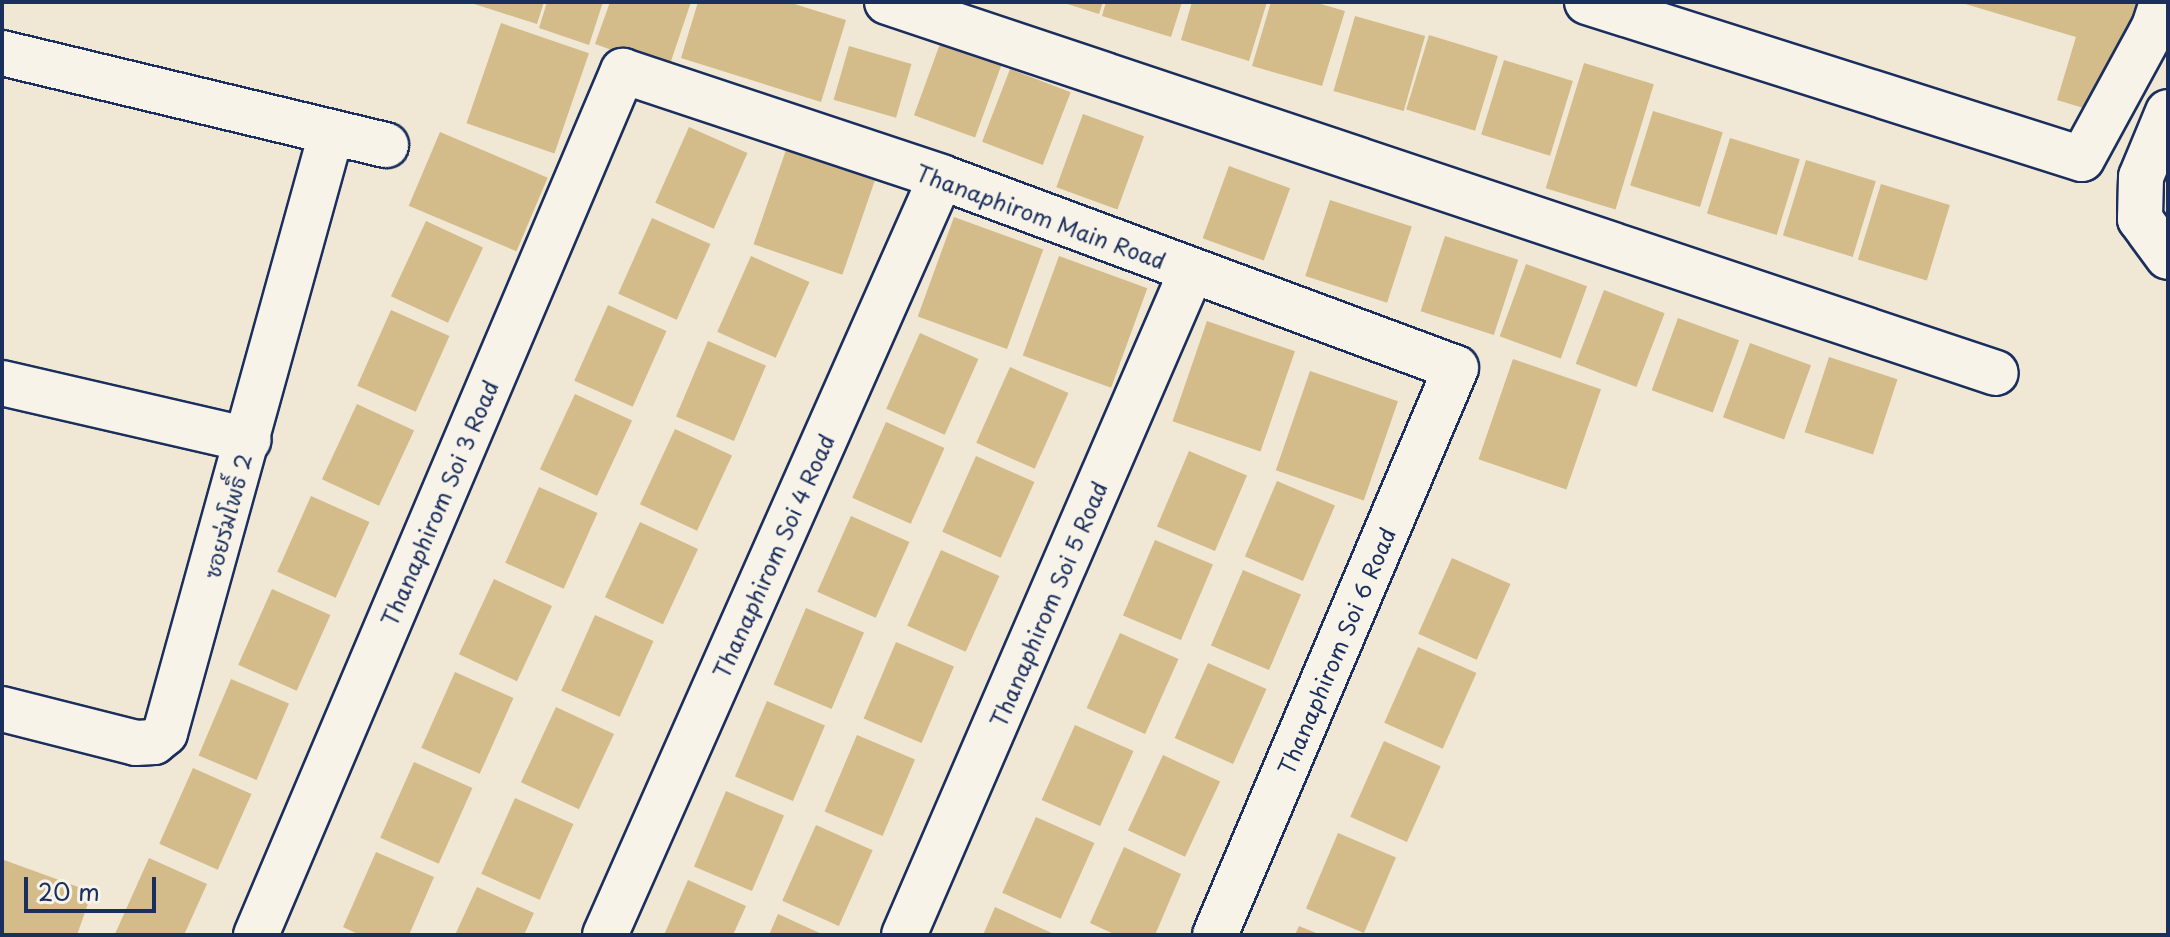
<!DOCTYPE html>
<meta charset="utf-8">
<style>
body{margin:0}
#map{position:relative;width:2170px;height:937px;overflow:hidden;background:#f0e8d5;font-family:"Playpen Sans","Playpen Sans Thai",sans-serif}
div>[style]{position:absolute}
[style*='--x']{left:calc(var(--x)*1px);top:calc(var(--y)*1px);width:calc(var(--w)*1px);rotate:calc(var(--a)*1deg)}
.building>*{inset:0;background:#d3bb8a;transform-origin:0 0}
.roads{filter:drop-shadow(2px 0 #1b2f5e) drop-shadow(-2px 0 #1b2f5e) drop-shadow(0 2px #1b2f5e) drop-shadow(0 -2px #1b2f5e)}
.minor>*{height:44px;margin:-22px;padding:0 22px;transform-origin:22px;border-radius:22px;background:#f7f3e8}
span{translate:-50% -50%;white-space:nowrap;text-align:center;line-height:1.15;-webkit-text-stroke:6px #f7f3e8;paint-order:stroke}
.street-label{font-size:22px;color:#1b2f5e}
.frame{position:absolute;inset:0;border:4px solid #1b2f5e;pointer-events:none}
.scale{position:absolute;left:24px;top:877px;width:132px;height:36px;box-sizing:border-box;border:4px solid #1b2f5e;border-top:0;padding-left:10px;font-size:24px;line-height:28px;white-space:nowrap;color:#1b2f5e;-webkit-text-stroke:6px #f7f3e8;paint-order:stroke}
</style>
<div id="map">
<div class="building">
<div style="clip-path:polygon(468px 2px,544px 2px,537px 24px)"></div>
<div style="clip-path:polygon(547px 2px,603px 2px,589px 45px,539px 28px)"></div>
<div style="clip-path:polygon(610px 2px,691px 2px,668px 70px,595px 44px)"></div>
<div style="clip-path:polygon(698px 2px,788px 2px,846px 20px,821px 102px,681px 58px)"></div>
<div style="clip-path:polygon(1061px 2px,1103px 2px,1099px 14px)"></div>
<div style="clip-path:polygon(1106px 2px,1182px 2px,1171px 37px,1102px 16px)"></div>
<div style="clip-path:polygon(1192px 2px,1267px 2px,1249px 61px,1181px 40px)"></div>
<div style="clip-path:polygon(1271px 2px,1314px 2px,1345px 11px,1322px 86px,1252px 66px)"></div>
<div style="clip-path:polygon(2155px 2px,2120px 119px,2057px 100px,2076px 37px,1962px 3px)"></div>
<div style="left:1355px;top:16px;width:73px;height:78px;rotate:16deg"></div>
<div style="left:501px;top:23px;width:93px;height:106px;rotate:19deg"></div>
<div style="left:1429px;top:35px;width:72px;height:78px;rotate:17deg"></div>
<div style="left:941px;top:41px;width:65px;height:79px;rotate:20deg"></div>
<div style="left:849px;top:46px;width:65px;height:56px;rotate:16deg"></div>
<div style="left:1504px;top:60px;width:72px;height:78px;rotate:17deg"></div>
<div style="left:1584px;top:63px;width:73px;height:131px;rotate:17deg"></div>
<div style="left:1010px;top:69px;width:65px;height:78px;rotate:21deg"></div>
<div style="left:1653px;top:111px;width:73px;height:78px;rotate:17deg"></div>
<div style="left:1083px;top:114px;width:65px;height:78px;rotate:20deg"></div>
<div style="left:689px;top:127px;width:64px;height:83px;rotate:24deg"></div>
<div style="left:440px;top:132px;width:117px;height:80px;rotate:23deg"></div>
<div style="left:1730px;top:138px;width:73px;height:79px;rotate:17deg"></div>
<div style="left:788px;top:144px;width:94px;height:106px;rotate:19deg"></div>
<div style="left:1806px;top:160px;width:73px;height:79px;rotate:17deg"></div>
<div style="left:1229px;top:166px;width:65px;height:77px;rotate:20deg"></div>
<div style="left:1881px;top:184px;width:72px;height:79px;rotate:17deg"></div>
<div style="left:1330px;top:200px;width:86px;height:80px;rotate:18deg"></div>
<div style="left:954px;top:217px;width:95px;height:106px;rotate:20deg"></div>
<div style="left:652px;top:218px;width:64px;height:83px;rotate:24deg"></div>
<div style="left:426px;top:221px;width:63px;height:83px;rotate:25deg"></div>
<div style="left:1445px;top:236px;width:77px;height:79px;rotate:18deg"></div>
<div style="left:751px;top:256px;width:64px;height:83px;rotate:24deg"></div>
<div style="left:1059px;top:256px;width:94px;height:106px;rotate:20deg"></div>
<div style="left:1526px;top:264px;width:65px;height:77px;rotate:20deg"></div>
<div style="left:1604px;top:290px;width:65px;height:79px;rotate:21deg"></div>
<div style="left:608px;top:305px;width:64px;height:83px;rotate:24deg"></div>
<div style="left:391px;top:310px;width:64px;height:83px;rotate:24deg"></div>
<div style="left:1678px;top:318px;width:65px;height:77px;rotate:20deg"></div>
<div style="left:1207px;top:321px;width:93px;height:106px;rotate:19deg"></div>
<div style="left:920px;top:333px;width:64px;height:83px;rotate:24deg"></div>
<div style="left:708px;top:341px;width:63px;height:82px;rotate:23deg"></div>
<div style="left:1750px;top:343px;width:65px;height:79px;rotate:20deg"></div>
<div style="left:1829px;top:357px;width:72px;height:79px;rotate:18deg"></div>
<div style="left:1513px;top:359px;width:93px;height:106px;rotate:19deg"></div>
<div style="left:1010px;top:367px;width:64px;height:83px;rotate:24deg"></div>
<div style="left:1310px;top:371px;width:93px;height:105px;rotate:19deg"></div>
<div style="left:575px;top:394px;width:63px;height:83px;rotate:25deg"></div>
<div style="left:357px;top:404px;width:63px;height:83px;rotate:25deg"></div>
<div style="left:886px;top:422px;width:64px;height:83px;rotate:24deg"></div>
<div style="left:675px;top:429px;width:63px;height:83px;rotate:25deg"></div>
<div style="left:1189px;top:451px;width:63px;height:82px;rotate:23deg"></div>
<div style="left:976px;top:456px;width:64px;height:83px;rotate:24deg"></div>
<div style="left:1277px;top:481px;width:63px;height:82px;rotate:23deg"></div>
<div style="left:539px;top:487px;width:64px;height:83px;rotate:24deg"></div>
<div style="left:311px;top:496px;width:64px;height:83px;rotate:24deg"></div>
<div style="left:851px;top:516px;width:64px;height:83px;rotate:24deg"></div>
<div style="left:640px;top:522px;width:64px;height:83px;rotate:25deg"></div>
<div style="left:1155px;top:540px;width:63px;height:82px;rotate:23deg"></div>
<div style="left:941px;top:550px;width:64px;height:83px;rotate:24deg"></div>
<div style="left:1452px;top:558px;width:64px;height:83px;rotate:24deg"></div>
<div style="left:1243px;top:570px;width:63px;height:82px;rotate:23deg"></div>
<div style="left:494px;top:579px;width:64px;height:83px;rotate:25deg"></div>
<div style="left:272px;top:589px;width:64px;height:83px;rotate:24deg"></div>
<div style="left:806px;top:608px;width:63px;height:83px;rotate:23deg"></div>
<div style="left:595px;top:615px;width:64px;height:83px;rotate:24deg"></div>
<div style="left:1120px;top:633px;width:64px;height:82px;rotate:24deg"></div>
<div style="left:896px;top:642px;width:63px;height:83px;rotate:23deg"></div>
<div style="left:1418px;top:647px;width:64px;height:83px;rotate:24deg"></div>
<div style="left:1208px;top:663px;width:64px;height:82px;rotate:24deg"></div>
<div style="left:455px;top:672px;width:64px;height:83px;rotate:24deg"></div>
<div style="left:231px;top:679px;width:63px;height:83px;rotate:23deg"></div>
<div style="left:767px;top:701px;width:63px;height:82px;rotate:23deg"></div>
<div style="left:556px;top:707px;width:64px;height:83px;rotate:25deg"></div>
<div style="left:1075px;top:725px;width:64px;height:82px;rotate:24deg"></div>
<div style="left:857px;top:735px;width:63px;height:83px;rotate:23deg"></div>
<div style="left:1384px;top:741px;width:62px;height:83px;rotate:24deg"></div>
<div style="left:1163px;top:755px;width:63px;height:83px;rotate:25deg"></div>
<div style="left:414px;top:762px;width:64px;height:83px;rotate:24deg"></div>
<div style="left:193px;top:768px;width:64px;height:83px;rotate:24deg"></div>
<div style="left:726px;top:791px;width:63px;height:82px;rotate:23deg"></div>
<div style="left:515px;top:798px;width:64px;height:83px;rotate:24deg"></div>
<div style="left:1036px;top:817px;width:64px;height:83px;rotate:24deg"></div>
<div style="left:816px;top:825px;width:62px;height:83px;rotate:24deg"></div>
<div style="left:1338px;top:833px;width:63px;height:82px;rotate:23deg"></div>
<div style="clip-path:polygon(1124px 847px,1181px 874px,1155px 935px,1116px 935px,1090px 923px)"></div>
<div style="clip-path:polygon(376px 852px,434px 877px,409px 935px,360px 935px,343px 927px)"></div>
<div style="clip-path:polygon(149px 858px,207px 884px,184px 935px,115px 934px)"></div>
<div style="clip-path:polygon(4px 860px,92px 892px,77px 935px,2px 935px)"></div>
<div style="clip-path:polygon(688px 880px,746px 906px,733px 935px,664px 935px)"></div>
<div style="clip-path:polygon(477px 887px,534px 913px,524px 935px,455px 935px)"></div>
<div style="clip-path:polygon(995px 907px,1056px 935px,983px 935px)"></div>
<div style="clip-path:polygon(778px 914px,824px 935px,769px 935px)"></div>
<div style="clip-path:polygon(1299px 926px,1321px 935px,1295px 935px)"></div>
</div>
<div class="roads">
<div class="minor">
<div style="--x:887;--y:2;--w:1169;--a:18.5"></div>
<div style="--x:1587;--y:2;--w:519;--a:17.6"></div>
<div style="--x:2082;--y:159;--w:150;--a:-61.4"></div>
<div style="--x:2154;--y:27;--w:26;--a:-72"></div>
<div style="--x:2;--y:53;--w:395;--a:13.5"></div>
<div style="--x:2168;--y:112;--w:70;--a:112.6"></div>
<div style="--x:2141;--y:177;--w:42;--a:91.4"></div>
<div style="--x:2140;--y:219;--w:47;--a:53.6"></div>
<div style="--x:2;--y:383;--w:253;--a:13"></div>
<div style="--x:2;--y:709;--w:138;--a:14.2"></div>
<div style="--x:136;--y:743;--w:18;--a:-3"></div>
<div style="--x:154;--y:742;--w:14;--a:-39"></div>
<div style="--x:165;--y:733;--w:622;--a:-74.51"></div>
<div style="--x:256;--y:935;--w:939;--a:-66.99"></div>
<div style="--x:623;--y:71;--w:335;--a:18.4"></div>
<div style="--x:941;--y:177;--w:549;--a:20.35"></div>
<div style="--x:1456;--y:368;--w:616;--a:113.03"></div>
<div style="--x:605;--y:935;--w:829;--a:-66.09"></div>
<div style="--x:904;--y:935;--w:722;--a:-66.59"></div>
</div>
</div>
<div class="street-label">
<span style="left:1041px;top:216px;rotate:20deg">Thanaphirom Main Road</span>
<span style="left:439px;top:503px;rotate:-67deg">Thanaphirom Soi 3 Road</span>
<span style="left:227px;top:516px;rotate:-75deg">ซอยร่มโพธิ์ 2</span>
<span style="left:773px;top:556px;rotate:-66deg">Thanaphirom Soi 4 Road</span>
<span style="left:1048px;top:604px;rotate:-67deg">Thanaphirom Soi 5 Road</span>
<span style="left:1336px;top:651px;rotate:-67deg">Thanaphirom Soi 6 Road</span>
</div>
<div class="frame"></div>
<div class="scale">20 m</div>
</div>
